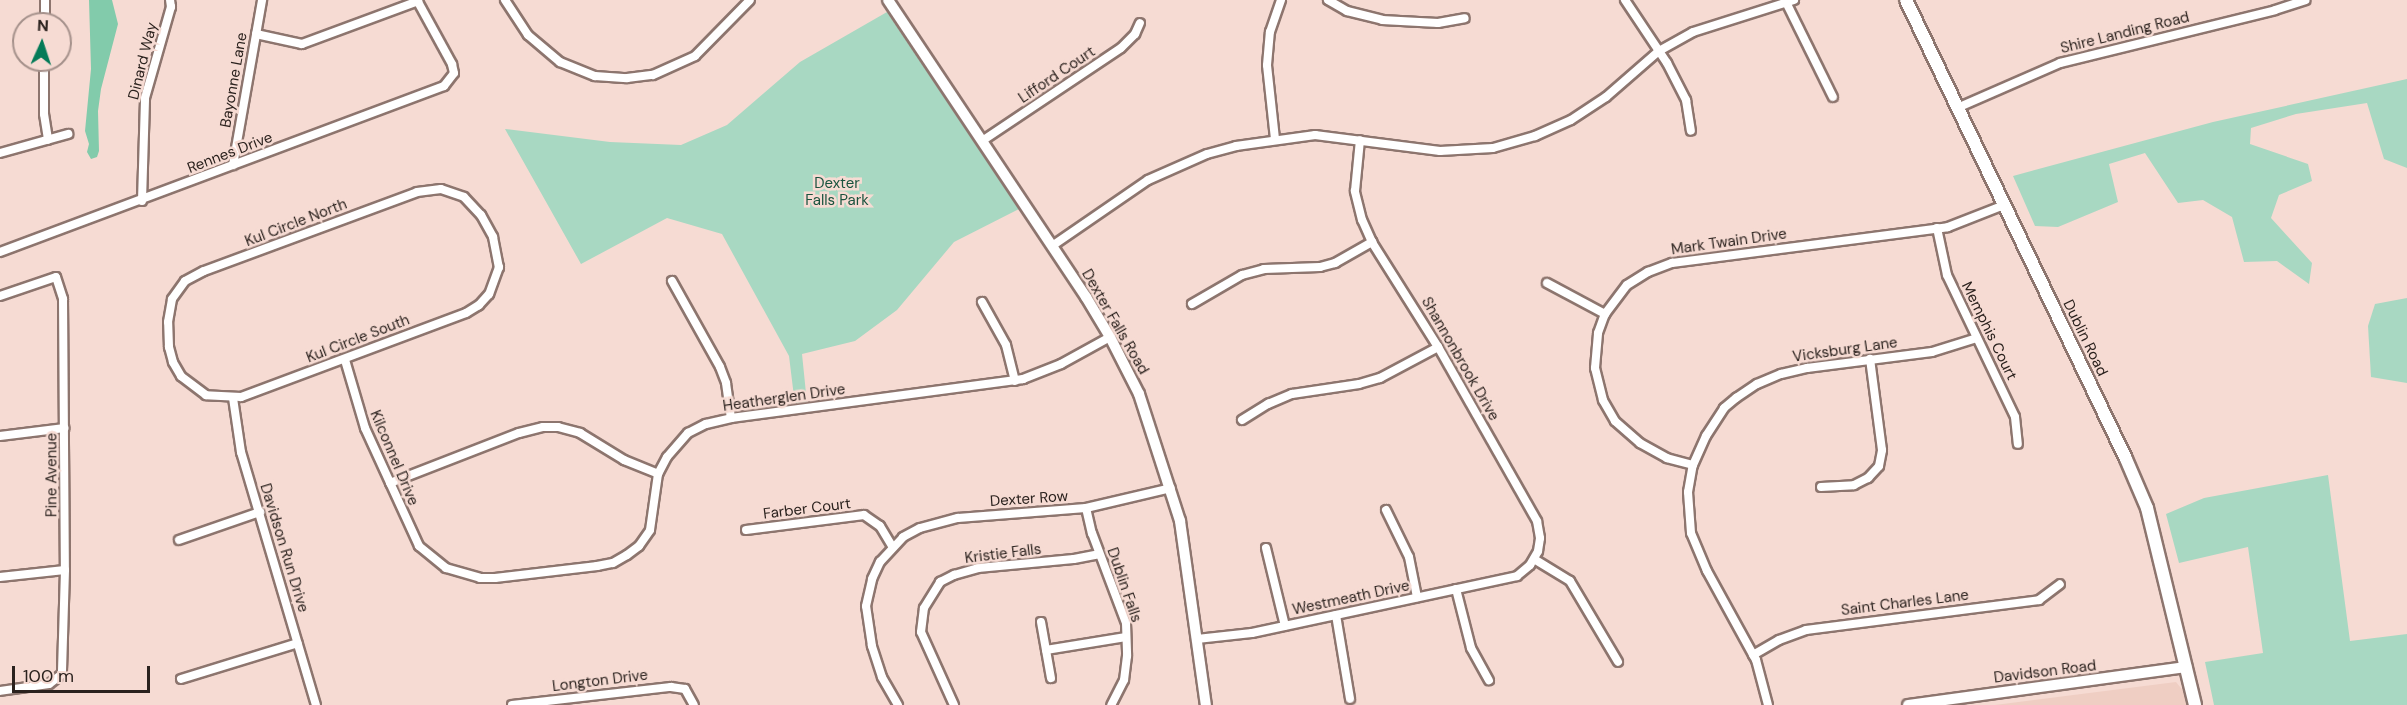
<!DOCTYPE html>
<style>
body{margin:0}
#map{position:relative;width:2407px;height:705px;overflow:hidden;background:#f6dbd3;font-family:"DM Sans",sans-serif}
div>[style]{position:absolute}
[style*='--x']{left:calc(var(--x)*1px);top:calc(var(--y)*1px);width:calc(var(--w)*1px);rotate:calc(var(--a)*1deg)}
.built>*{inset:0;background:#efcec3}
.green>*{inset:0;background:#a8d8c2}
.water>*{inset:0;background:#82cbab}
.roads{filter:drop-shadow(2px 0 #8d756e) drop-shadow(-2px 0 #8d756e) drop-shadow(0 2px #8d756e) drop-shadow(0 -2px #8d756e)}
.street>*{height:8px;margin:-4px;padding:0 4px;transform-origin:4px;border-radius:4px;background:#fff}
.secondary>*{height:10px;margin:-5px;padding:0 5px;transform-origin:5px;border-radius:5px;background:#fff}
.primary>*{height:12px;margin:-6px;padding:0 6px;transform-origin:6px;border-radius:6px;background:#fff}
span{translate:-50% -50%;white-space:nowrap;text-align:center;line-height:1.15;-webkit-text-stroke:5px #f6dbd3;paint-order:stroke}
.street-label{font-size:15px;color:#2b221e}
.park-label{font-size:15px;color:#1a533e}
.north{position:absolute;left:12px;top:12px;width:60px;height:60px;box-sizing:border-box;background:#f6dbd3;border:2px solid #a5918b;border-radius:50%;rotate:3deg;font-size:16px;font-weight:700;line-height:24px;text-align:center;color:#2b221e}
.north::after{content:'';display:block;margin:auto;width:21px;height:27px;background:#047b58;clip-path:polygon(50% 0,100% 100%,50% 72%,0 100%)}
.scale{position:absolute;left:12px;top:666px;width:138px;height:27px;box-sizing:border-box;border:3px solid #2b221e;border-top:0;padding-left:8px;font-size:18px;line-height:21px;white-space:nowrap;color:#2b221e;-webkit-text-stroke:4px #f6dbd3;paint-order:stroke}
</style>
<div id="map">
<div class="built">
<div style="clip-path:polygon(2176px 682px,2185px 693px,2188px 705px,1995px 705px)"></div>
</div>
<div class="green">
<div style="clip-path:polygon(887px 12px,1019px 209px,954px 242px,897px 310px,855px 341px,802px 354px,807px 403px,795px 405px,789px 356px,722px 234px,667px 218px,581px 264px,505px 129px,610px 142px,681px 145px,727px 125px,800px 62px)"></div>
<div style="clip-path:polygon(2407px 79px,2407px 168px,2384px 159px,2367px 103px,2296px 114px,2251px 128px,2250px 144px,2308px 164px,2312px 181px,2279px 195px,2271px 218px,2312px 263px,2309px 284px,2277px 261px,2244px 262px,2232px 217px,2203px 200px,2178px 203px,2145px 153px,2109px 164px,2118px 202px,2058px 227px,2035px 226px,2013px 176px,2213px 122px)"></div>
<div style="clip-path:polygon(2407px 298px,2407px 383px,2371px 377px,2368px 326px,2375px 304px)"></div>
<div style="clip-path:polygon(2328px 475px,2350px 641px,2407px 634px,2407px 705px,2214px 705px,2205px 662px,2263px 653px,2248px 547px,2179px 563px,2166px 514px,2204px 498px)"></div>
</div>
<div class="water">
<div style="clip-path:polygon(89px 0,112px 0,118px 24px,101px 89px,98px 111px,99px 151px,97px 157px,91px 159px,87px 152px,89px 144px,85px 131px,91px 69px)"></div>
</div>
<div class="roads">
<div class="street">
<div style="--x:505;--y:0;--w:42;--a:56.7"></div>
<div style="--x:528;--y:35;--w:42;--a:40.2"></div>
<div style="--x:560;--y:62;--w:38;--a:22"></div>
<div style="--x:595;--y:76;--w:32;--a:4"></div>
<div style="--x:627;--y:78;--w:26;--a:-7"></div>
<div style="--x:653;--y:75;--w:46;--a:-24.3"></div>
<div style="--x:695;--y:56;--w:78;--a:-45.5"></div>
<div style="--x:1328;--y:0;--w:22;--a:30"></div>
<div style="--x:1347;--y:11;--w:36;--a:14"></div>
<div style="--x:1382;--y:20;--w:56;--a:3.1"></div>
<div style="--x:1438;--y:23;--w:27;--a:-10"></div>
<div style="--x:1625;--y:0;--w:76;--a:56.3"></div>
<div style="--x:1667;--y:63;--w:42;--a:62.8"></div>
<div style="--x:1686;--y:100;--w:31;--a:81"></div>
<div style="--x:1785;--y:0;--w:108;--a:63.7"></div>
<div style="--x:45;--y:24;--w:24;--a:-90"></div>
<div style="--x:256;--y:34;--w:47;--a:12.3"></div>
<div style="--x:302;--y:44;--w:124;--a:-20.3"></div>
<div style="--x:44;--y:60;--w:54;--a:90"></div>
<div style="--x:44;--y:114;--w:26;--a:81"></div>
<div style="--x:1957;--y:108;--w:112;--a:-23.6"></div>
<div style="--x:2060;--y:63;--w:221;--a:-13.8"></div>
<div style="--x:2275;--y:10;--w:32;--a:-18"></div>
<div style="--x:1275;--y:139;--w:74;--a:-96.2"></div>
<div style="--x:1267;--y:65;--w:33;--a:-85"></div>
<div style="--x:1270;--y:32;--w:34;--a:-71"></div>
<div style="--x:982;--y:141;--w:167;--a:-33.8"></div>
<div style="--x:1121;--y:48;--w:20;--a:-45"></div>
<div style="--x:1135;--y:34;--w:12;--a:-66"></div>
<div style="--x:0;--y:153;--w:71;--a:-15.6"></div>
<div style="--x:233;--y:165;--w:168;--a:-80"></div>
<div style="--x:441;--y:189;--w:24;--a:19"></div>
<div style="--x:464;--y:197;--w:25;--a:47"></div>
<div style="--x:481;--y:215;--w:25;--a:61"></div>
<div style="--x:493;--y:237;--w:31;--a:79"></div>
<div style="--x:499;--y:267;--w:29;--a:110"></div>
<div style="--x:489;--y:294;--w:15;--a:132"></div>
<div style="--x:479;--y:305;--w:15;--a:148"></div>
<div style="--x:466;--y:313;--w:240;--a:159.5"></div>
<div style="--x:241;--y:397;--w:35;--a:-177"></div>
<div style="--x:206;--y:395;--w:31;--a:-143"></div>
<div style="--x:181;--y:376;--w:16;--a:-120"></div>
<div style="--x:173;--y:362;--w:16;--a:-105"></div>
<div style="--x:169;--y:347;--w:25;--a:-92"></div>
<div style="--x:168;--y:322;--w:23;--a:-80"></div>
<div style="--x:172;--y:299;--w:22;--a:-54"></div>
<div style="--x:185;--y:281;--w:21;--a:-28"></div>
<div style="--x:204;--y:271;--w:227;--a:-20.3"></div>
<div style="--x:417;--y:192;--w:24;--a:-7"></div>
<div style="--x:142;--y:201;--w:103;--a:-88.3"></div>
<div style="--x:145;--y:98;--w:95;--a:-74.1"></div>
<div style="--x:171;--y:7;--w:7;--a:-98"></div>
<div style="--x:1937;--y:228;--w:48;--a:78"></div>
<div style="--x:1947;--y:275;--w:157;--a:64.4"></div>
<div style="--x:2015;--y:417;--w:27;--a:84"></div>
<div style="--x:1052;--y:246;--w:116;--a:-34.5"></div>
<div style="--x:1148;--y:180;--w:64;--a:-23.8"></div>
<div style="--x:1207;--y:154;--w:30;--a:-15"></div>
<div style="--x:1236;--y:146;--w:80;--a:-7.9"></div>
<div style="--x:1315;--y:135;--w:126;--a:7.3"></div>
<div style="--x:1440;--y:151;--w:53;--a:-3.2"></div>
<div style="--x:1493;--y:148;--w:44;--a:-15.9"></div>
<div style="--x:1535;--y:136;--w:39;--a:-24"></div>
<div style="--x:1571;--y:120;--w:42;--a:-33.3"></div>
<div style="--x:1606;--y:97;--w:70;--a:-41"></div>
<div style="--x:1659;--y:51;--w:39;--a:-29"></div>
<div style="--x:1693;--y:32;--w:106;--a:-17.6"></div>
<div style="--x:0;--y:252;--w:474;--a:-20.5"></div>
<div style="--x:444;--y:86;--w:16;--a:-52"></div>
<div style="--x:454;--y:73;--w:9;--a:-103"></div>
<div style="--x:452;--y:64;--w:73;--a:-118.7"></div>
<div style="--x:672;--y:281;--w:98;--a:60.8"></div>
<div style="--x:720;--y:367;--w:17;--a:69"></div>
<div style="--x:726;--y:383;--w:35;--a:82"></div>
<div style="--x:1547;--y:283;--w:66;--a:28.1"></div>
<div style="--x:0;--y:296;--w:59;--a:-18.7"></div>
<div style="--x:56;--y:277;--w:23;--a:72"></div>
<div style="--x:63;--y:299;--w:271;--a:89.6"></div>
<div style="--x:65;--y:570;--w:104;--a:91.7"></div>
<div style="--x:62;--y:674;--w:16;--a:142"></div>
<div style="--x:49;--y:684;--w:49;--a:171.9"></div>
<div style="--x:982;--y:302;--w:49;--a:60.8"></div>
<div style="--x:1006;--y:345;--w:37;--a:76"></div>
<div style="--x:1192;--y:304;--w:58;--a:-30.1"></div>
<div style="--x:1242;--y:275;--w:23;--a:-15"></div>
<div style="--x:1264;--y:269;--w:56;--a:-2"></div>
<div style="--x:1320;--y:267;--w:16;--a:-15"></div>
<div style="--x:1335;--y:263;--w:43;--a:-29.6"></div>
<div style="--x:345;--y:360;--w:71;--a:73.6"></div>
<div style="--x:365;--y:428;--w:130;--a:65.4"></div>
<div style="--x:419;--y:546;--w:35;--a:39"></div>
<div style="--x:446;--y:568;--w:35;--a:16"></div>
<div style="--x:480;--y:578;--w:15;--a:0"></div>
<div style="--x:495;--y:578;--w:103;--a:-6.7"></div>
<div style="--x:597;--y:566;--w:16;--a:-11"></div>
<div style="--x:613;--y:563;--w:16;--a:-30"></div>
<div style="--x:627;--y:555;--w:15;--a:-37"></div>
<div style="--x:639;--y:546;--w:19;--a:-55"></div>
<div style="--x:650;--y:530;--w:57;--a:-81.9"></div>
<div style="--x:658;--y:474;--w:19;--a:-62"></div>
<div style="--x:667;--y:457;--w:32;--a:-49"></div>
<div style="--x:688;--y:433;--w:20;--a:-27"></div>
<div style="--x:706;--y:424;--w:26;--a:-13"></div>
<div style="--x:731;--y:418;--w:295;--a:-7.6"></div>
<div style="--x:1023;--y:379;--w:41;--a:-21.5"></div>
<div style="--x:1061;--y:364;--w:56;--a:-28.9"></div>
<div style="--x:233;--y:398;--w:55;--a:81.6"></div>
<div style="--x:241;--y:452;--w:264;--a:73.5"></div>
<div style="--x:1242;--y:420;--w:31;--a:-32"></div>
<div style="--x:1268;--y:404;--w:26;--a:-23"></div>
<div style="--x:1292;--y:394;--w:68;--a:-8.5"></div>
<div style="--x:1359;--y:384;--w:22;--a:-16"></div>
<div style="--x:1380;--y:378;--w:66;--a:-28.1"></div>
<div style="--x:0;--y:436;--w:65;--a:-7"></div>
<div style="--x:1693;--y:465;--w:27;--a:-165"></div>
<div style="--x:1667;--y:458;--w:31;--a:-151"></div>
<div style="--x:1640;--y:443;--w:33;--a:-139"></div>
<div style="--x:1615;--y:421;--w:24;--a:-120"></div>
<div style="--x:1603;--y:400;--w:33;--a:-104"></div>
<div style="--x:1595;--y:368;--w:35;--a:-85"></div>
<div style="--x:1598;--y:333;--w:20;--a:-70"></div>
<div style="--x:1605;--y:314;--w:36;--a:-53"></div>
<div style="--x:1627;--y:285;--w:25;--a:-32"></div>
<div style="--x:1648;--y:272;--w:26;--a:-21"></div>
<div style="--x:1672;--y:263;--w:278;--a:-7.4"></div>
<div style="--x:1948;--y:227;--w:60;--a:-21.4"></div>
<div style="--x:390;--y:483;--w:138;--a:-21.2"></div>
<div style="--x:519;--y:433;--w:25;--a:-14"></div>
<div style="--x:543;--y:427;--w:15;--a:0"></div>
<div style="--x:558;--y:427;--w:23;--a:15"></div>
<div style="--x:580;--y:433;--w:52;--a:31.5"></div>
<div style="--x:624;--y:460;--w:37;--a:22"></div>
<div style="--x:1821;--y:487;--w:33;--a:-3"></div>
<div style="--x:1854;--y:485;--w:16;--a:-27"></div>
<div style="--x:1868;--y:478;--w:16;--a:-47"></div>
<div style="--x:1879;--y:466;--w:16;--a:-79"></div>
<div style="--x:1882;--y:450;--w:92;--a:-97.5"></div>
<div style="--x:1086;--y:508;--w:26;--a:77"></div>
<div style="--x:1092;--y:533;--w:96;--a:69.3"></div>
<div style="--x:1126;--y:623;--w:33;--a:88"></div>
<div style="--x:1127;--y:656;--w:24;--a:97"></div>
<div style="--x:1124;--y:680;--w:28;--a:117"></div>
<div style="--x:1386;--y:510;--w:52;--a:63.9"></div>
<div style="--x:1409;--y:557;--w:41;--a:78.7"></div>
<div style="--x:746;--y:530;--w:119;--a:-7.2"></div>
<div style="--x:864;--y:515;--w:19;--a:35"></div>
<div style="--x:880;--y:526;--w:23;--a:59"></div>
<div style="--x:179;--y:540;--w:86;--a:-19.1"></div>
<div style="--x:1266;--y:548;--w:80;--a:76.3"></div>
<div style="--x:1534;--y:559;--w:42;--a:31.4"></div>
<div style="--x:1570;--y:581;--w:94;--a:59.3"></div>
<div style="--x:0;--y:577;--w:65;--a:-6.1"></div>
<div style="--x:1456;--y:589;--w:61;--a:75.7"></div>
<div style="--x:1471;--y:648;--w:37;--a:61"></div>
<div style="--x:1336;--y:615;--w:85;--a:80.5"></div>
<div style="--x:1041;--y:622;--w:57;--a:79.9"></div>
<div style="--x:1197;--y:639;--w:55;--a:-6.2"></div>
<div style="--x:1252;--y:633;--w:271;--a:-12.1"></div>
<div style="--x:1517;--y:576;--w:17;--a:-40"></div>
<div style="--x:1530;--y:565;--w:16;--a:-60"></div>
<div style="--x:1538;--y:551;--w:13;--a:-81"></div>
<div style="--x:1540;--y:538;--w:17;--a:-100"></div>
<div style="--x:1537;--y:521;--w:200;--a:-119.6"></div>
<div style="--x:1438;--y:347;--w:124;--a:-122.2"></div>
<div style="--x:1372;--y:242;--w:24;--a:-114"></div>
<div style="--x:1362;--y:220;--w:30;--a:-104"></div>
<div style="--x:1355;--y:191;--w:51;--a:-84.4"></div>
<div style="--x:1046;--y:650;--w:81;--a:-9.2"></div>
<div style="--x:1753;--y:655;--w:30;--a:-30"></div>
<div style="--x:1779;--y:640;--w:29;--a:-20"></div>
<div style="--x:1806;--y:630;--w:235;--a:-7.3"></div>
<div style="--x:2039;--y:600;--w:26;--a:-37"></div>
<div style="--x:181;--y:679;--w:122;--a:-17.1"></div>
<div style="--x:512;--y:705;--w:160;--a:-6.5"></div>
<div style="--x:671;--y:687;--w:14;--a:8"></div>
<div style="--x:685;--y:689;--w:18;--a:61"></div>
<div style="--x:898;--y:705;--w:32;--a:-120"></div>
<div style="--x:882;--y:677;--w:33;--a:-108"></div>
<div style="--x:872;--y:646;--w:40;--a:-98.5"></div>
<div style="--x:866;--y:606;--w:28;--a:-77"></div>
<div style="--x:872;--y:579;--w:19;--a:-65"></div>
<div style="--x:880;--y:562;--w:34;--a:-47"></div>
<div style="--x:903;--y:537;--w:19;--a:-28"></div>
<div style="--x:920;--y:528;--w:39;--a:-15"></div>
<div style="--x:958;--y:518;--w:128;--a:-4.5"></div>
<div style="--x:1086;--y:508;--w:87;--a:-13.2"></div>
<div style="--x:954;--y:705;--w:80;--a:-114.3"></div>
<div style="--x:921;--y:632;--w:24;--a:-83"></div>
<div style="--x:924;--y:608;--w:31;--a:-58"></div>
<div style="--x:940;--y:582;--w:16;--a:-27"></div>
<div style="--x:954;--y:575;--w:25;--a:-16"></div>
<div style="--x:978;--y:568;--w:96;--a:-5.4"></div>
<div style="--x:1074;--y:559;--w:25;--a:-11"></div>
<div style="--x:1768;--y:705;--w:47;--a:-104.9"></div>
<div style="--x:1756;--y:660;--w:102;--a:-118.8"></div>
<div style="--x:1707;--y:571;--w:41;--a:-112.8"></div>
<div style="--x:1691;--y:533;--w:41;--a:-94.2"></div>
<div style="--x:1688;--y:492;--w:27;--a:-80"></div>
<div style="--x:1693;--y:465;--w:32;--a:-66"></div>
<div style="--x:1706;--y:436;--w:33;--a:-57"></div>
<div style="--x:1724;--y:408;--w:16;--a:-40"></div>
<div style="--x:1736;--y:398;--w:25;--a:-34"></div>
<div style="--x:1757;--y:384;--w:26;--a:-23"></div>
<div style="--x:1781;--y:374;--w:27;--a:-13"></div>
<div style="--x:1807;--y:368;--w:126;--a:-7.3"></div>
<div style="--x:1932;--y:352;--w:47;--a:-17.3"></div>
</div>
<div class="secondary">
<div style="--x:888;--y:0;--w:357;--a:56.3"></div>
<div style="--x:1086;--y:297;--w:47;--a:59"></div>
<div style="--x:1110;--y:337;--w:64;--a:63"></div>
<div style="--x:1139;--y:394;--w:133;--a:72.1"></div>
<div style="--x:1180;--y:521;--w:186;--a:82"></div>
<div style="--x:1908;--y:705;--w:281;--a:-7.8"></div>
</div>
<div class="primary">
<div style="--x:1906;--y:0;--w:509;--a:64.39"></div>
<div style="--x:2126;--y:459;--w:53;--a:66.8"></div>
<div style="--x:2147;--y:508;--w:203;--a:76.3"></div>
</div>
</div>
<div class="street-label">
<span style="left:2125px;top:33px;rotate:-14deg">Shire Landing Road</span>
<span style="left:143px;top:61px;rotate:-76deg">Dinard Way</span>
<span style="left:1057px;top:75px;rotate:-34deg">Lifford Court</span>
<span style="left:234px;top:80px;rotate:-80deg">Bayonne Lane</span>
<span style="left:230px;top:153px;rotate:-21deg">Rennes Drive</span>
<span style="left:296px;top:223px;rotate:-21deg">Kul Circle North</span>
<span style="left:1729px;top:242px;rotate:-8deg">Mark Twain Drive</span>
<span style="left:1115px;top:322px;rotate:60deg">Dexter Falls Road</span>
<span style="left:1989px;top:331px;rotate:64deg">Memphis Court</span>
<span style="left:2085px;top:338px;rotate:64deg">Dublin Road</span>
<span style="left:358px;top:339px;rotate:-21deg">Kul Circle South</span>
<span style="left:1845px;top:350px;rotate:-8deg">Vicksburg Lane</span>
<span style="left:1460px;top:359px;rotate:60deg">Shannonbrook Drive</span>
<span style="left:784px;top:398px;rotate:-8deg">Heatherglen Drive</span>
<span style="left:394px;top:458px;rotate:67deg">Kilconnel Drive</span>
<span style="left:52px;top:475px;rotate:-90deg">Pine Avenue</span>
<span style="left:1029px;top:499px;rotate:-4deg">Dexter Row</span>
<span style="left:807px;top:509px;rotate:-7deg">Farber Court</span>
<span style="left:284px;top:548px;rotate:73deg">Davidson Run Drive</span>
<span style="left:1003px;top:554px;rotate:-7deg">Kristie Falls</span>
<span style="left:1124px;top:585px;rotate:71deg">Dublin Falls</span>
<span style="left:1351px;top:598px;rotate:-12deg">Westmeath Drive</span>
<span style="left:1905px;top:603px;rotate:-7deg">Saint Charles Lane</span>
<span style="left:2045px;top:672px;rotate:-7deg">Davidson Road</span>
<span style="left:600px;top:681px;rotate:-7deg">Longton Drive</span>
</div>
<div class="park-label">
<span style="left:837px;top:192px">Dexter<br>Falls Park</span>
</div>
<div class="north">N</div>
<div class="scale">100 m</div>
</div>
